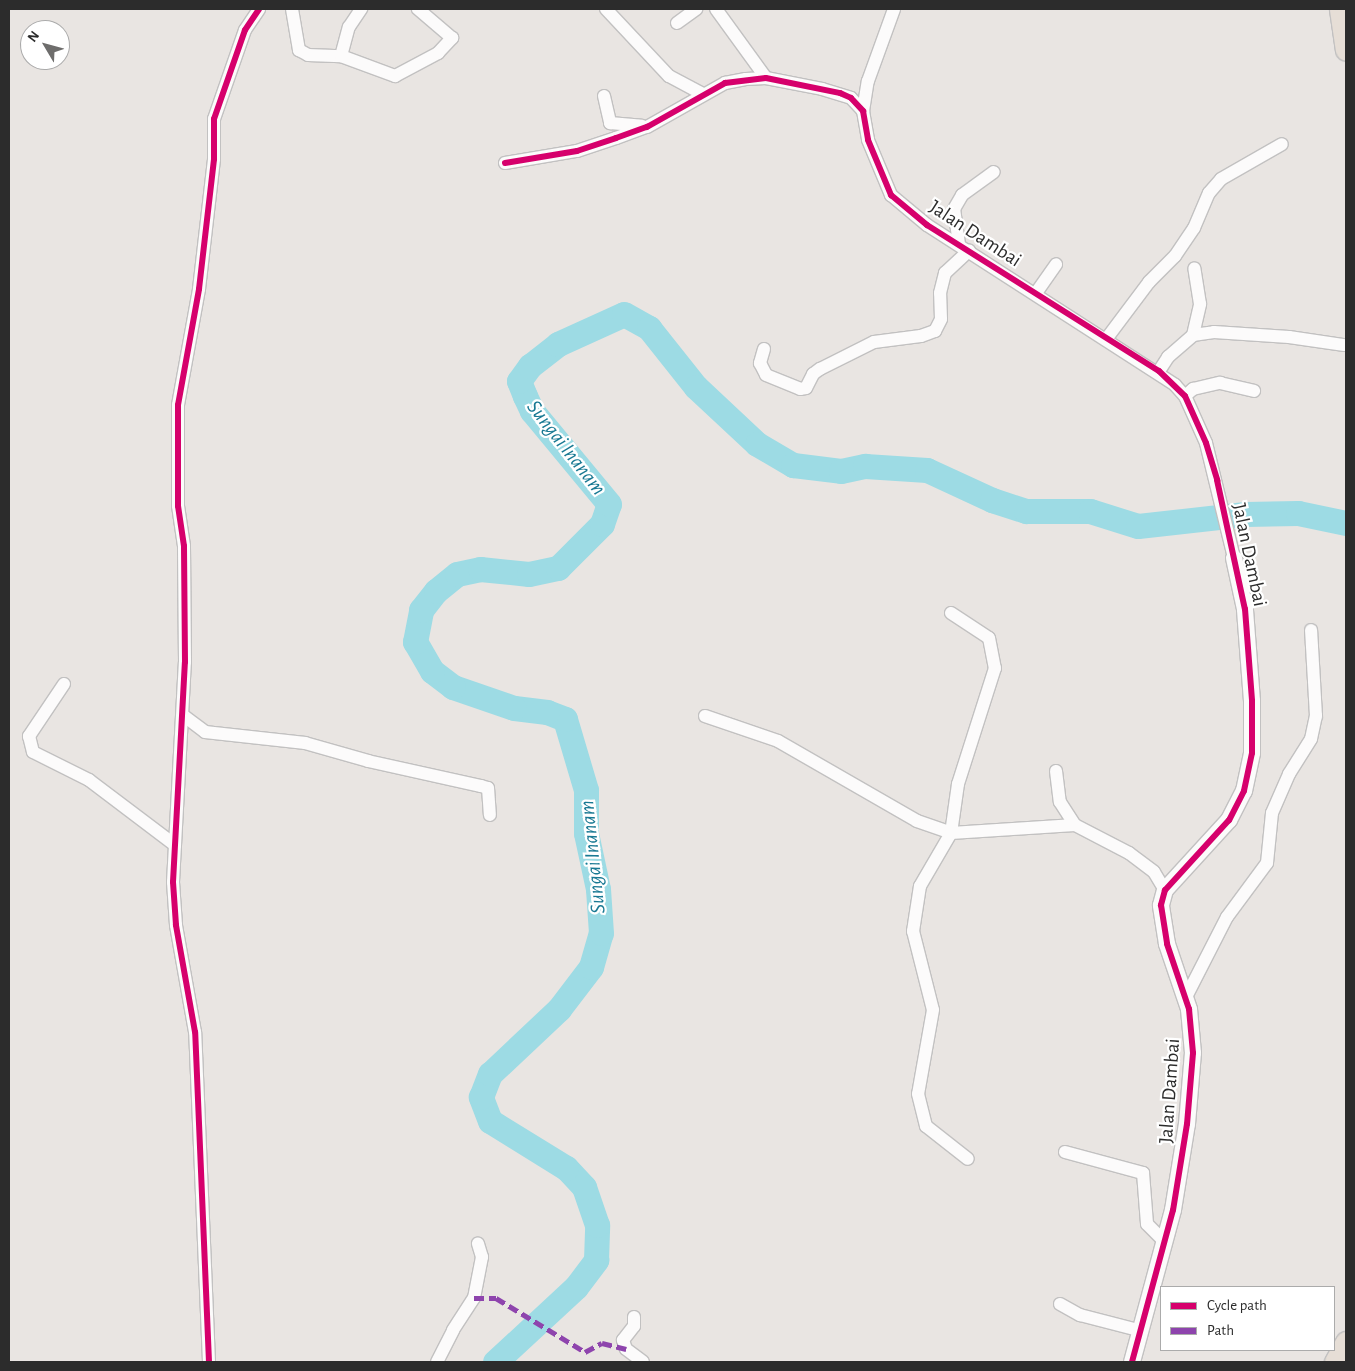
<!DOCTYPE html>
<style>
body{margin:0}
#map{position:relative;width:1355px;height:1371px;overflow:hidden;background:#e9e5e2;font-family:"Alegreya Sans",sans-serif}
div>[style]{position:absolute}
[style*='--x']{left:calc(var(--x)*1px);top:calc(var(--y)*1px);width:calc(var(--w)*1px);rotate:calc(var(--a)*1deg)}
.river>*{height:25px;margin:-12.5px;padding:0 12.5px;transform-origin:12.5px;border-radius:12.5px;background:#9ddbe4}
.roads{filter:drop-shadow(1px 0 #c2c1c1) drop-shadow(-1px 0 #c2c1c1) drop-shadow(0 1px #c2c1c1) drop-shadow(0 -1px #c2c1c1)}
.minor>*{height:12px;margin:-6px;padding:0 6px;transform-origin:6px;border-radius:6px;background:#fcfbfb}
.tertiary>*{height:16px;margin:-8px;padding:0 8px;transform-origin:8px;border-radius:8px;background:#fcfbfb}
.trunk>*{height:21px;margin:-10.5px;padding:0 10.5px;transform-origin:10.5px;border-radius:10.5px;background:#e6ded6}
.quiet>*{height:5px;margin-top:-2.5px;transform-origin:0;background:repeating-linear-gradient(90deg,#8e44ad 0 10px,transparent 0 15px)}
.cycleway>*{height:6px;margin:-3px;padding:0 3px;transform-origin:3px;border-radius:3px;background:#d6006c}
span{translate:-50% -50%;white-space:nowrap;text-align:center;line-height:1.15;-webkit-text-stroke:4.5px #fff;paint-order:stroke}
.street-label{font-size:20px;color:#2c2c2c}
.water-label{font-size:21px;color:#197993;font-style:italic}
.frame{position:absolute;inset:0;border:10px solid #2c2c2c;pointer-events:none}
.legend{position:absolute;left:1160px;top:1286px;width:175px;height:65px;box-sizing:border-box;background:#fff;border:1px solid #ababab;margin:0;padding:6px 9px;list-style:none;font-size:15px;color:#2c2c2c}
.legend li{display:flex;align-items:center;gap:10px;height:25px}
.legend b{width:25px;border:1px solid #ababab}
.north{position:absolute;left:20px;top:20px;width:50px;height:50px;box-sizing:border-box;background:#fff;border:1px solid #ababab;border-radius:50%;rotate:307deg;font-size:14px;font-weight:700;line-height:20px;text-align:center;color:#2c2c2c}
.north::after{content:'';display:block;margin:auto;width:18px;height:22px;background:#6e6d6c;clip-path:polygon(50% 0,100% 100%,50% 72%,0 100%)}
</style>
<div id="map">
<div class="river">
<div style="--x:495;--y:1362;--w:110;--a:-42.8"></div>
<div style="--x:576;--y:1287;--w:34;--a:-53"></div>
<div style="--x:596;--y:1260;--w:35;--a:-88"></div>
<div style="--x:597;--y:1225;--w:40;--a:-108.9"></div>
<div style="--x:584;--y:1187;--w:26;--a:-133"></div>
<div style="--x:566;--y:1168;--w:89;--a:-148.3"></div>
<div style="--x:490;--y:1121;--w:26;--a:-111"></div>
<div style="--x:481;--y:1097;--w:25;--a:-69"></div>
<div style="--x:490;--y:1074;--w:95;--a:-43.3"></div>
<div style="--x:559;--y:1009;--w:53;--a:-52.7"></div>
<div style="--x:591;--y:967;--w:35;--a:-74"></div>
<div style="--x:601;--y:933;--w:44;--a:-93.9"></div>
<div style="--x:598;--y:889;--w:57;--a:-102.1"></div>
<div style="--x:586;--y:833;--w:43;--a:-90"></div>
<div style="--x:586;--y:790;--w:74;--a:-106.5"></div>
<div style="--x:565;--y:719;--w:19;--a:-159"></div>
<div style="--x:547;--y:712;--w:33;--a:-173"></div>
<div style="--x:514;--y:708;--w:65;--a:-161"></div>
<div style="--x:453;--y:687;--w:26;--a:-143"></div>
<div style="--x:432;--y:671;--w:34;--a:-120"></div>
<div style="--x:415;--y:642;--w:33;--a:-79"></div>
<div style="--x:421;--y:610;--w:24;--a:-52"></div>
<div style="--x:436;--y:591;--w:27;--a:-39"></div>
<div style="--x:457;--y:574;--w:24;--a:-12"></div>
<div style="--x:480;--y:569;--w:49;--a:5.8"></div>
<div style="--x:529;--y:574;--w:30;--a:-12"></div>
<div style="--x:558;--y:568;--w:62;--a:-45"></div>
<div style="--x:602;--y:524;--w:21;--a:-71"></div>
<div style="--x:609;--y:504;--w:121;--a:-129.6"></div>
<div style="--x:532;--y:411;--w:17;--a:-115"></div>
<div style="--x:525;--y:396;--w:16;--a:-112"></div>
<div style="--x:519;--y:381;--w:19;--a:-54"></div>
<div style="--x:530;--y:366;--w:36;--a:-38"></div>
<div style="--x:558;--y:344;--w:72;--a:-24.4"></div>
<div style="--x:624;--y:314;--w:29;--a:29"></div>
<div style="--x:649;--y:328;--w:75;--a:51.5"></div>
<div style="--x:696;--y:387;--w:83;--a:43.1"></div>
<div style="--x:757;--y:444;--w:42;--a:30.3"></div>
<div style="--x:793;--y:465;--w:48;--a:7.1"></div>
<div style="--x:841;--y:471;--w:25;--a:-12"></div>
<div style="--x:865;--y:466;--w:62;--a:3.7"></div>
<div style="--x:927;--y:470;--w:72;--a:24.8"></div>
<div style="--x:992;--y:500;--w:36;--a:18"></div>
<div style="--x:1026;--y:511;--w:64;--a:0"></div>
<div style="--x:1090;--y:511;--w:50;--a:17.4"></div>
<div style="--x:1138;--y:526;--w:108;--a:-6.4"></div>
<div style="--x:1245;--y:514;--w:53;--a:-1.1"></div>
<div style="--x:1298;--y:513;--w:49;--a:11.8"></div>
</div>
<div class="roads">
<div class="minor">
<div style="--x:292;--y:9;--w:42;--a:80.3"></div>
<div style="--x:299;--y:50;--w:10;--a:29"></div>
<div style="--x:308;--y:55;--w:33;--a:2"></div>
<div style="--x:341;--y:56;--w:58;--a:20.3"></div>
<div style="--x:395;--y:76;--w:49;--a:-28.1"></div>
<div style="--x:438;--y:53;--w:21;--a:-47"></div>
<div style="--x:452;--y:38;--w:45;--a:-139.5"></div>
<div style="--x:606;--y:9;--w:92;--a:46.8"></div>
<div style="--x:669;--y:76;--w:38;--a:28"></div>
<div style="--x:716;--y:9;--w:85;--a:54.1"></div>
<div style="--x:677;--y:23;--w:24;--a:-36"></div>
<div style="--x:341;--y:56;--w:30;--a:-75"></div>
<div style="--x:349;--y:27;--w:22;--a:-56"></div>
<div style="--x:604;--y:96;--w:28;--a:77"></div>
<div style="--x:610;--y:123;--w:32;--a:5"></div>
<div style="--x:863;--y:111;--w:30;--a:-81"></div>
<div style="--x:868;--y:81;--w:77;--a:-70.1"></div>
<div style="--x:505;--y:163;--w:73;--a:-9.5"></div>
<div style="--x:577;--y:151;--w:41;--a:-18.4"></div>
<div style="--x:616;--y:138;--w:33;--a:-20"></div>
<div style="--x:647;--y:127;--w:90;--a:-29.4"></div>
<div style="--x:725;--y:83;--w:21;--a:-11"></div>
<div style="--x:746;--y:79;--w:20;--a:-3"></div>
<div style="--x:766;--y:78;--w:57;--a:11.1"></div>
<div style="--x:822;--y:89;--w:30;--a:17"></div>
<div style="--x:851;--y:98;--w:18;--a:47"></div>
<div style="--x:863;--y:111;--w:29;--a:80"></div>
<div style="--x:868;--y:140;--w:60;--a:67.3"></div>
<div style="--x:891;--y:195;--w:47;--a:39.8"></div>
<div style="--x:927;--y:225;--w:295;--a:32.8"></div>
<div style="--x:1175;--y:385;--w:15;--a:48"></div>
<div style="--x:1185;--y:396;--w:51;--a:65.9"></div>
<div style="--x:1206;--y:443;--w:118;--a:76.3"></div>
<div style="--x:959;--y:244;--w:35;--a:-98"></div>
<div style="--x:954;--y:209;--w:16;--a:-60"></div>
<div style="--x:962;--y:195;--w:39;--a:-36"></div>
<div style="--x:1036;--y:293;--w:35;--a:-55"></div>
<div style="--x:1193;--y:335;--w:32;--a:-77"></div>
<div style="--x:1200;--y:304;--w:36;--a:-99"></div>
<div style="--x:1107;--y:338;--w:70;--a:-53.1"></div>
<div style="--x:1149;--y:282;--w:37;--a:-45"></div>
<div style="--x:1175;--y:256;--w:34;--a:-56"></div>
<div style="--x:1194;--y:228;--w:38;--a:-67"></div>
<div style="--x:1209;--y:193;--w:18;--a:-49"></div>
<div style="--x:1221;--y:179;--w:70;--a:-29.8"></div>
<div style="--x:764;--y:349;--w:15;--a:106"></div>
<div style="--x:760;--y:363;--w:13;--a:63"></div>
<div style="--x:766;--y:375;--w:37;--a:22"></div>
<div style="--x:800;--y:389;--w:6;--a:-9"></div>
<div style="--x:806;--y:388;--w:16;--a:-63"></div>
<div style="--x:813;--y:374;--w:9;--a:-36"></div>
<div style="--x:820;--y:369;--w:60;--a:-26.6"></div>
<div style="--x:874;--y:342;--w:47;--a:-7.3"></div>
<div style="--x:921;--y:336;--w:15;--a:-20"></div>
<div style="--x:935;--y:331;--w:13;--a:-63"></div>
<div style="--x:941;--y:319;--w:26;--a:-92"></div>
<div style="--x:940;--y:293;--w:21;--a:-76"></div>
<div style="--x:945;--y:273;--w:33;--a:-43"></div>
<div style="--x:1159;--y:371;--w:17;--a:-57"></div>
<div style="--x:1168;--y:357;--w:33;--a:-41"></div>
<div style="--x:1193;--y:335;--w:21;--a:-8"></div>
<div style="--x:1214;--y:332;--w:75;--a:3.8"></div>
<div style="--x:1289;--y:337;--w:56;--a:8.3"></div>
<div style="--x:1185;--y:396;--w:11;--a:-41"></div>
<div style="--x:1193;--y:389;--w:28;--a:-13"></div>
<div style="--x:1220;--y:383;--w:35;--a:13"></div>
<div style="--x:951;--y:613;--w:45;--a:33.3"></div>
<div style="--x:989;--y:638;--w:31;--a:79"></div>
<div style="--x:995;--y:668;--w:122;--a:107.7"></div>
<div style="--x:958;--y:784;--w:49;--a:98.1"></div>
<div style="--x:951;--y:833;--w:61;--a:120.3"></div>
<div style="--x:920;--y:886;--w:46;--a:98.8"></div>
<div style="--x:913;--y:931;--w:81;--a:75.8"></div>
<div style="--x:933;--y:1010;--w:85;--a:100.1"></div>
<div style="--x:918;--y:1094;--w:33;--a:76"></div>
<div style="--x:926;--y:1126;--w:53;--a:38.2"></div>
<div style="--x:64;--y:684;--w:63;--a:123.9"></div>
<div style="--x:29;--y:736;--w:16;--a:76"></div>
<div style="--x:33;--y:752;--w:63;--a:26.6"></div>
<div style="--x:89;--y:780;--w:108;--a:37.1"></div>
<div style="--x:184;--y:716;--w:26;--a:37"></div>
<div style="--x:205;--y:732;--w:101;--a:6.3"></div>
<div style="--x:305;--y:743;--w:66;--a:15.9"></div>
<div style="--x:368;--y:761;--w:116;--a:12.5"></div>
<div style="--x:481;--y:786;--w:7;--a:16"></div>
<div style="--x:488;--y:788;--w:27;--a:86"></div>
<div style="--x:705;--y:716;--w:77;--a:18.9"></div>
<div style="--x:778;--y:741;--w:160;--a:29.9"></div>
<div style="--x:917;--y:821;--w:36;--a:19"></div>
<div style="--x:951;--y:833;--w:124;--a:-3.7"></div>
<div style="--x:1075;--y:825;--w:61;--a:27.4"></div>
<div style="--x:1129;--y:853;--w:31;--a:37"></div>
<div style="--x:1154;--y:872;--w:21;--a:59"></div>
<div style="--x:1056;--y:771;--w:31;--a:83"></div>
<div style="--x:1060;--y:802;--w:27;--a:57"></div>
<div style="--x:1186;--y:997;--w:90;--a:-62.9"></div>
<div style="--x:1227;--y:917;--w:67;--a:-53.5"></div>
<div style="--x:1267;--y:863;--w:50;--a:-84.3"></div>
<div style="--x:1272;--y:813;--w:43;--a:-66.4"></div>
<div style="--x:1289;--y:774;--w:41;--a:-57.8"></div>
<div style="--x:1311;--y:739;--w:24;--a:-78"></div>
<div style="--x:1316;--y:716;--w:86;--a:-93.3"></div>
<div style="--x:1065;--y:1152;--w:81;--a:15.1"></div>
<div style="--x:1143;--y:1173;--w:51;--a:85.5"></div>
<div style="--x:1147;--y:1224;--w:25;--a:45"></div>
<div style="--x:1060;--y:1304;--w:23;--a:29"></div>
<div style="--x:1080;--y:1315;--w:64;--a:14.5"></div>
<div style="--x:634;--y:1317;--w:9;--a:90"></div>
<div style="--x:634;--y:1326;--w:18;--a:128"></div>
<div style="--x:623;--y:1340;--w:9;--a:72"></div>
<div style="--x:626;--y:1349;--w:21;--a:37"></div>
<div style="--x:209;--y:1362;--w:330;--a:-92.4"></div>
<div style="--x:195;--y:1032;--w:109;--a:-100.1"></div>
<div style="--x:176;--y:925;--w:43;--a:-94"></div>
<div style="--x:173;--y:882;--w:220;--a:-86.9"></div>
<div style="--x:185;--y:662;--w:116;--a:-90.5"></div>
<div style="--x:184;--y:546;--w:40;--a:-98.5"></div>
<div style="--x:178;--y:506;--w:101;--a:-90"></div>
<div style="--x:178;--y:405;--w:118;--a:-79.7"></div>
<div style="--x:199;--y:289;--w:131;--a:-83.4"></div>
<div style="--x:214;--y:159;--w:40;--a:-90"></div>
<div style="--x:214;--y:119;--w:94;--a:-70.8"></div>
<div style="--x:245;--y:30;--w:25;--a:-56"></div>
<div style="--x:437;--y:1362;--w:36;--a:-63"></div>
<div style="--x:453;--y:1330;--w:38;--a:-57"></div>
<div style="--x:474;--y:1298;--w:42;--a:-79"></div>
<div style="--x:482;--y:1257;--w:14;--a:-107"></div>
</div>
<div class="tertiary">
<div style="--x:1132;--y:1362;--w:157;--a:-74.9"></div>
<div style="--x:1173;--y:1210;--w:87;--a:-80.8"></div>
<div style="--x:1187;--y:1124;--w:71;--a:-85.2"></div>
<div style="--x:1193;--y:1053;--w:44;--a:-95.2"></div>
<div style="--x:1189;--y:1009;--w:69;--a:-108.7"></div>
<div style="--x:1167;--y:944;--w:39;--a:-99"></div>
<div style="--x:1161;--y:905;--w:16;--a:-75"></div>
<div style="--x:1165;--y:890;--w:95;--a:-47.6"></div>
<div style="--x:1229;--y:820;--w:33;--a:-63"></div>
<div style="--x:1244;--y:791;--w:39;--a:-78"></div>
<div style="--x:1252;--y:753;--w:52;--a:-90"></div>
<div style="--x:1252;--y:701;--w:92;--a:-94.4"></div>
<div style="--x:1245;--y:609;--w:52;--a:-102.2"></div>
</div>
<div class="trunk">
<div style="--x:1340;--y:9;--w:41;--a:81.7"></div>
<div style="--x:1335;--y:1362;--w:23;--a:-61"></div>
</div>
</div>
<div class="quiet">
<div style="--x:474;--y:1298;--w:22;--a:0"></div>
<div style="--x:496;--y:1298;--w:104;--a:31.2"></div>
<div style="--x:585;--y:1352;--w:19;--a:-28"></div>
<div style="--x:602;--y:1343;--w:25;--a:14"></div>
</div>
<div class="cycleway">
<div style="--x:505;--y:163;--w:73;--a:-9.5"></div>
<div style="--x:577;--y:151;--w:41;--a:-18.4"></div>
<div style="--x:616;--y:138;--w:33;--a:-20"></div>
<div style="--x:647;--y:127;--w:90;--a:-29.4"></div>
<div style="--x:725;--y:83;--w:41;--a:-7"></div>
<div style="--x:766;--y:78;--w:76;--a:11.5"></div>
<div style="--x:840;--y:93;--w:12;--a:24"></div>
<div style="--x:851;--y:98;--w:18;--a:47"></div>
<div style="--x:863;--y:111;--w:29;--a:80"></div>
<div style="--x:868;--y:140;--w:60;--a:67.3"></div>
<div style="--x:891;--y:195;--w:47;--a:39.8"></div>
<div style="--x:927;--y:225;--w:274;--a:32.2"></div>
<div style="--x:1159;--y:371;--w:36;--a:44"></div>
<div style="--x:1185;--y:396;--w:51;--a:65.9"></div>
<div style="--x:1206;--y:443;--w:39;--a:73"></div>
<div style="--x:1217;--y:480;--w:132;--a:77.8"></div>
<div style="--x:1245;--y:609;--w:92;--a:85.6"></div>
<div style="--x:1252;--y:701;--w:52;--a:90"></div>
<div style="--x:1252;--y:753;--w:39;--a:102"></div>
<div style="--x:1244;--y:791;--w:33;--a:117"></div>
<div style="--x:1229;--y:820;--w:95;--a:132.4"></div>
<div style="--x:1165;--y:890;--w:16;--a:105"></div>
<div style="--x:1161;--y:905;--w:39;--a:81"></div>
<div style="--x:1167;--y:944;--w:69;--a:71.3"></div>
<div style="--x:1189;--y:1009;--w:44;--a:84.8"></div>
<div style="--x:1193;--y:1053;--w:71;--a:94.8"></div>
<div style="--x:1187;--y:1124;--w:87;--a:99.2"></div>
<div style="--x:1173;--y:1210;--w:157;--a:105.1"></div>
<div style="--x:209;--y:1362;--w:330;--a:-92.4"></div>
<div style="--x:195;--y:1032;--w:109;--a:-100.1"></div>
<div style="--x:176;--y:925;--w:43;--a:-94"></div>
<div style="--x:173;--y:882;--w:220;--a:-86.9"></div>
<div style="--x:185;--y:662;--w:116;--a:-90.5"></div>
<div style="--x:184;--y:546;--w:40;--a:-98.5"></div>
<div style="--x:178;--y:506;--w:101;--a:-90"></div>
<div style="--x:178;--y:405;--w:118;--a:-79.7"></div>
<div style="--x:199;--y:289;--w:131;--a:-83.4"></div>
<div style="--x:214;--y:159;--w:40;--a:-90"></div>
<div style="--x:214;--y:119;--w:94;--a:-70.8"></div>
<div style="--x:245;--y:30;--w:25;--a:-56"></div>
</div>
<div class="street-label">
<span style="left:975px;top:234px;rotate:33deg">Jalan Dambai</span>
<span style="left:1249px;top:555px;rotate:78deg">Jalan Dambai</span>
<span style="left:1170px;top:1091px;rotate:-86deg">Jalan Dambai</span>
</div>
<div class="water-label">
<span style="left:566px;top:448px;rotate:52deg">Sungai Inanam</span>
<span style="left:593px;top:857px;rotate:-96deg">Sungai Inanam</span>
</div>
<div class="frame"></div>
<ul class="legend">
<li><b style="height:6px;background:#d6006c"></b>Cycle path</li>
<li><b style="height:6px;background:#8e44ad"></b>Path</li>
</ul>
<div class="north">N</div>
</div>
